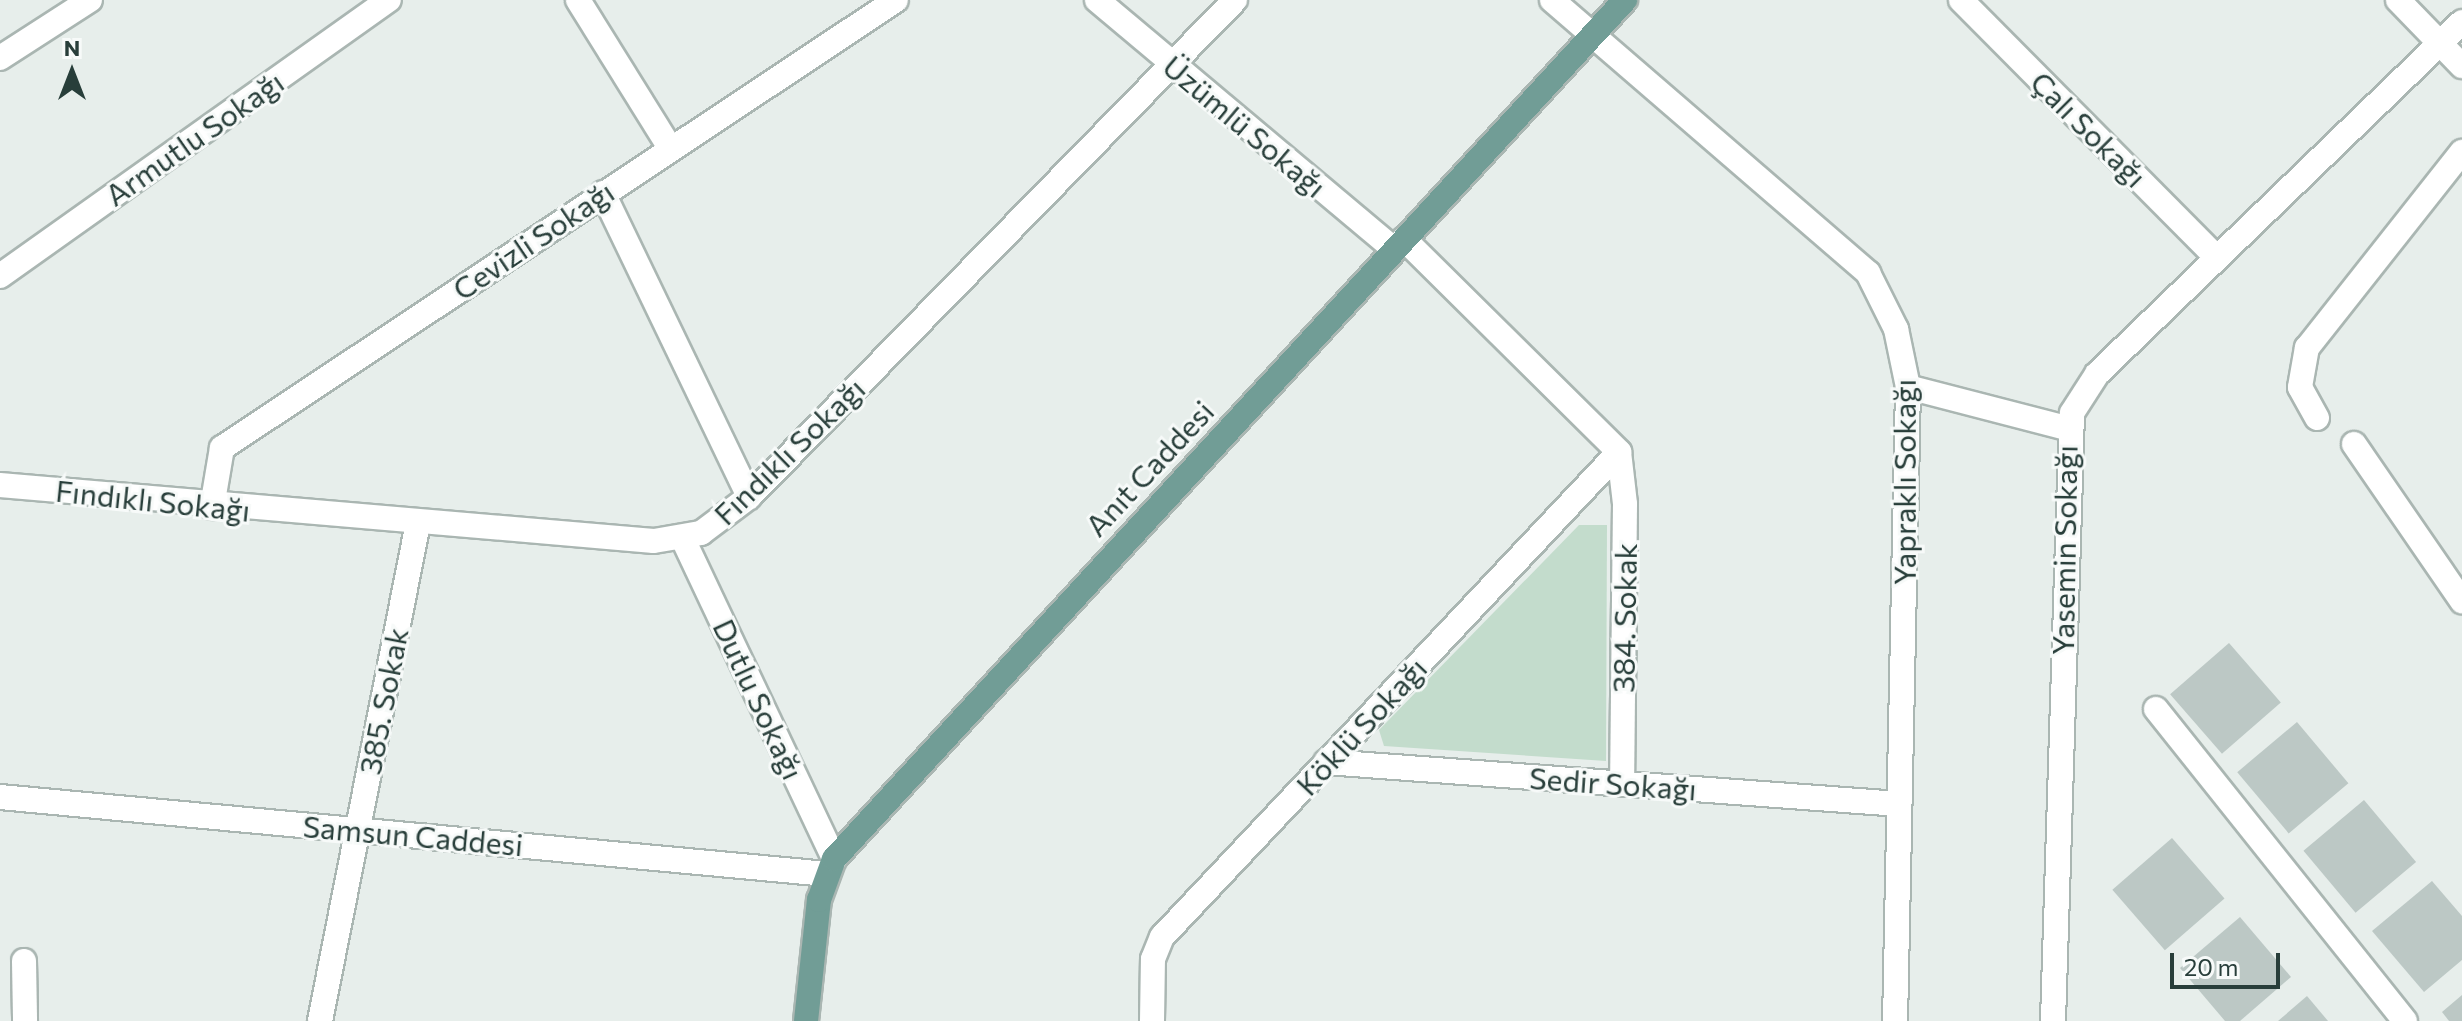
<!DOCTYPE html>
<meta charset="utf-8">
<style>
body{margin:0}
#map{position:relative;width:2462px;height:1021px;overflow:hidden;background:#e7eeeb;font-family:Commissioner,sans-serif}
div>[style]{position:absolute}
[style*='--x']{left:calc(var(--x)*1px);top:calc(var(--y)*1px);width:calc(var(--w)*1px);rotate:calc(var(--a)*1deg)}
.green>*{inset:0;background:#c3dccc}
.building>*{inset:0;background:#bcc8c5;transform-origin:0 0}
.roads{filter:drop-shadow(2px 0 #aab6b2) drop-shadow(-2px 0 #aab6b2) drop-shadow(0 2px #aab6b2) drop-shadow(0 -2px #aab6b2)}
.minor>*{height:24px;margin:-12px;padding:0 12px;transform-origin:12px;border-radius:12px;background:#fff}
.major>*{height:24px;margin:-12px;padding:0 12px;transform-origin:12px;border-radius:12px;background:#719d96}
span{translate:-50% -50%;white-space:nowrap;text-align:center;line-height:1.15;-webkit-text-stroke:6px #f7faf9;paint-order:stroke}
.street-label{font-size:30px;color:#283e3a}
.north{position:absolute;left:32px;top:32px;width:80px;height:80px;-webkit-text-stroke:6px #f7faf9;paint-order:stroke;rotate:0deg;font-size:22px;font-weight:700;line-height:32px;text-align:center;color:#283e3a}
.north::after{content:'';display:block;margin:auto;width:28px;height:36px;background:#283e3a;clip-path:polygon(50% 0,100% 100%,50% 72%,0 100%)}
.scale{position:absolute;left:2170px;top:953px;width:110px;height:36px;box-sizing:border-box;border:4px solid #283e3a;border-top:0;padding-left:10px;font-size:24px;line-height:28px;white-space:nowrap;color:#283e3a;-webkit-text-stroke:6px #f7faf9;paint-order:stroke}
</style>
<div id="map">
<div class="green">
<div style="clip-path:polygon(1579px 525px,1607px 525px,1606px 761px,1384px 746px,1379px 730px)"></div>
</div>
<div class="building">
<div style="left:2229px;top:643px;width:79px;height:78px;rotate:49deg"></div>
<div style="left:2297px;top:722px;width:80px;height:78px;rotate:50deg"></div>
<div style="left:2364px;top:800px;width:81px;height:79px;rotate:50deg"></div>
<div style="left:2172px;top:838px;width:80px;height:79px;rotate:49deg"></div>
<div style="clip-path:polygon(2432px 881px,2462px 916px,2462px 960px,2424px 992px,2372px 931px)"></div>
<div style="clip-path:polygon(2240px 917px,2291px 977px,2240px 1021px,2225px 1021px,2180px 968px)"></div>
<div style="clip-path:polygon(2462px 995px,2462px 1021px,2449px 1021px,2442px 1012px)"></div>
<div style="clip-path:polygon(2307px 996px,2328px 1021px,2278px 1021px)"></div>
</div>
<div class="roads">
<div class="minor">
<div style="--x:578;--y:0;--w:174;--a:58.1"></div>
<div style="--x:1097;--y:0;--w:388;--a:40"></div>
<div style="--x:1552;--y:0;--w:418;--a:40.8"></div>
<div style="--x:1868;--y:273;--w:63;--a:63.4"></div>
<div style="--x:1896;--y:329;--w:59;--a:78.3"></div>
<div style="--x:1908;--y:387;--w:634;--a:91.17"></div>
<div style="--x:1961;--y:0;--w:363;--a:45.2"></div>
<div style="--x:2398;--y:0;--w:92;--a:45.9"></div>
<div style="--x:0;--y:58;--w:107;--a:-32.8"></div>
<div style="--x:603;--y:193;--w:337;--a:64.3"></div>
<div style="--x:1404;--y:239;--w:303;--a:44.7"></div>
<div style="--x:0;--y:276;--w:477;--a:-35.4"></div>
<div style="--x:1908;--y:387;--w:164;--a:14.5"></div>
<div style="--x:2317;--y:418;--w:35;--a:-119"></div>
<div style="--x:2300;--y:387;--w:40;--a:-80"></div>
<div style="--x:2307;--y:348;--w:250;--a:-51.7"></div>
<div style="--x:2354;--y:444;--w:191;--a:55.5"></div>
<div style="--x:1619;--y:452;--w:52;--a:83.4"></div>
<div style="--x:1625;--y:504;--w:280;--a:90.6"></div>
<div style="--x:0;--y:485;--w:656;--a:4.89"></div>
<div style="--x:654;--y:541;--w:48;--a:-9.7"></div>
<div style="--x:701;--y:533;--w:60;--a:-36.9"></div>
<div style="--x:749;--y:497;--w:695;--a:-45.64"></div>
<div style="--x:212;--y:507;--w:60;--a:-80.4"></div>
<div style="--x:222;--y:448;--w:809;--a:-33.61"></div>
<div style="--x:683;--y:539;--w:354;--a:64.7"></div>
<div style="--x:2156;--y:709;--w:399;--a:51.4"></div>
<div style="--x:1326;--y:762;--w:575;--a:4.19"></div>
<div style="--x:0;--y:797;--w:831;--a:5.32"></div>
<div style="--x:24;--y:961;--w:60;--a:89"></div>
<div style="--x:320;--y:1021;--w:508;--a:-78.87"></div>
<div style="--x:1152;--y:1021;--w:62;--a:-89.1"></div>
<div style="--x:1153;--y:959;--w:24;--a:-68"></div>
<div style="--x:1162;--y:937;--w:666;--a:-46.7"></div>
<div style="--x:2053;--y:1021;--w:608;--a:-88.21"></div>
<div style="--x:2072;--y:413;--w:46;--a:-57.3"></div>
<div style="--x:2097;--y:374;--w:507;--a:-43.96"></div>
</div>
<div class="major">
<div style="--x:806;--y:1021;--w:122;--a:-83.9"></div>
<div style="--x:819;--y:900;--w:44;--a:-69.9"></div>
<div style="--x:834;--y:859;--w:1168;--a:-47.36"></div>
</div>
</div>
<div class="street-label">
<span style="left:1245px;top:126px;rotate:40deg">Üzümlü Sokağı</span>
<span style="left:2089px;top:129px;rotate:45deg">Çalı Sokağı</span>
<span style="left:194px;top:138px;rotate:-35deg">Armutlu Sokağı</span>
<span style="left:533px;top:240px;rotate:-34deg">Cevizli Sokağı</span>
<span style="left:789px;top:451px;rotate:-44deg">Fındıklı Sokağı</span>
<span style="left:1149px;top:468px;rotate:-47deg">Anıt Caddesi</span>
<span style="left:1904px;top:482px;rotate:-90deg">Yapraklı Sokağı</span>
<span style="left:153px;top:500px;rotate:6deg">Fındıklı Sokağı</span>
<span style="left:2064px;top:550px;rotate:-89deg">Yasemin Sokağı</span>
<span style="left:1624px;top:618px;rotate:-89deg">384. Sokak</span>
<span style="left:759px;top:699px;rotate:65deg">Dutlu Sokağı</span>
<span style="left:383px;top:701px;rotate:-79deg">385. Sokak</span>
<span style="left:1361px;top:726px;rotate:-47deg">Köklü Sokağı</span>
<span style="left:1613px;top:783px;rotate:4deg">Sedir Sokağı</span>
<span style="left:413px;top:835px;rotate:5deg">Samsun Caddesi</span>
</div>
<div class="north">N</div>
<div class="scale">20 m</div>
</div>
